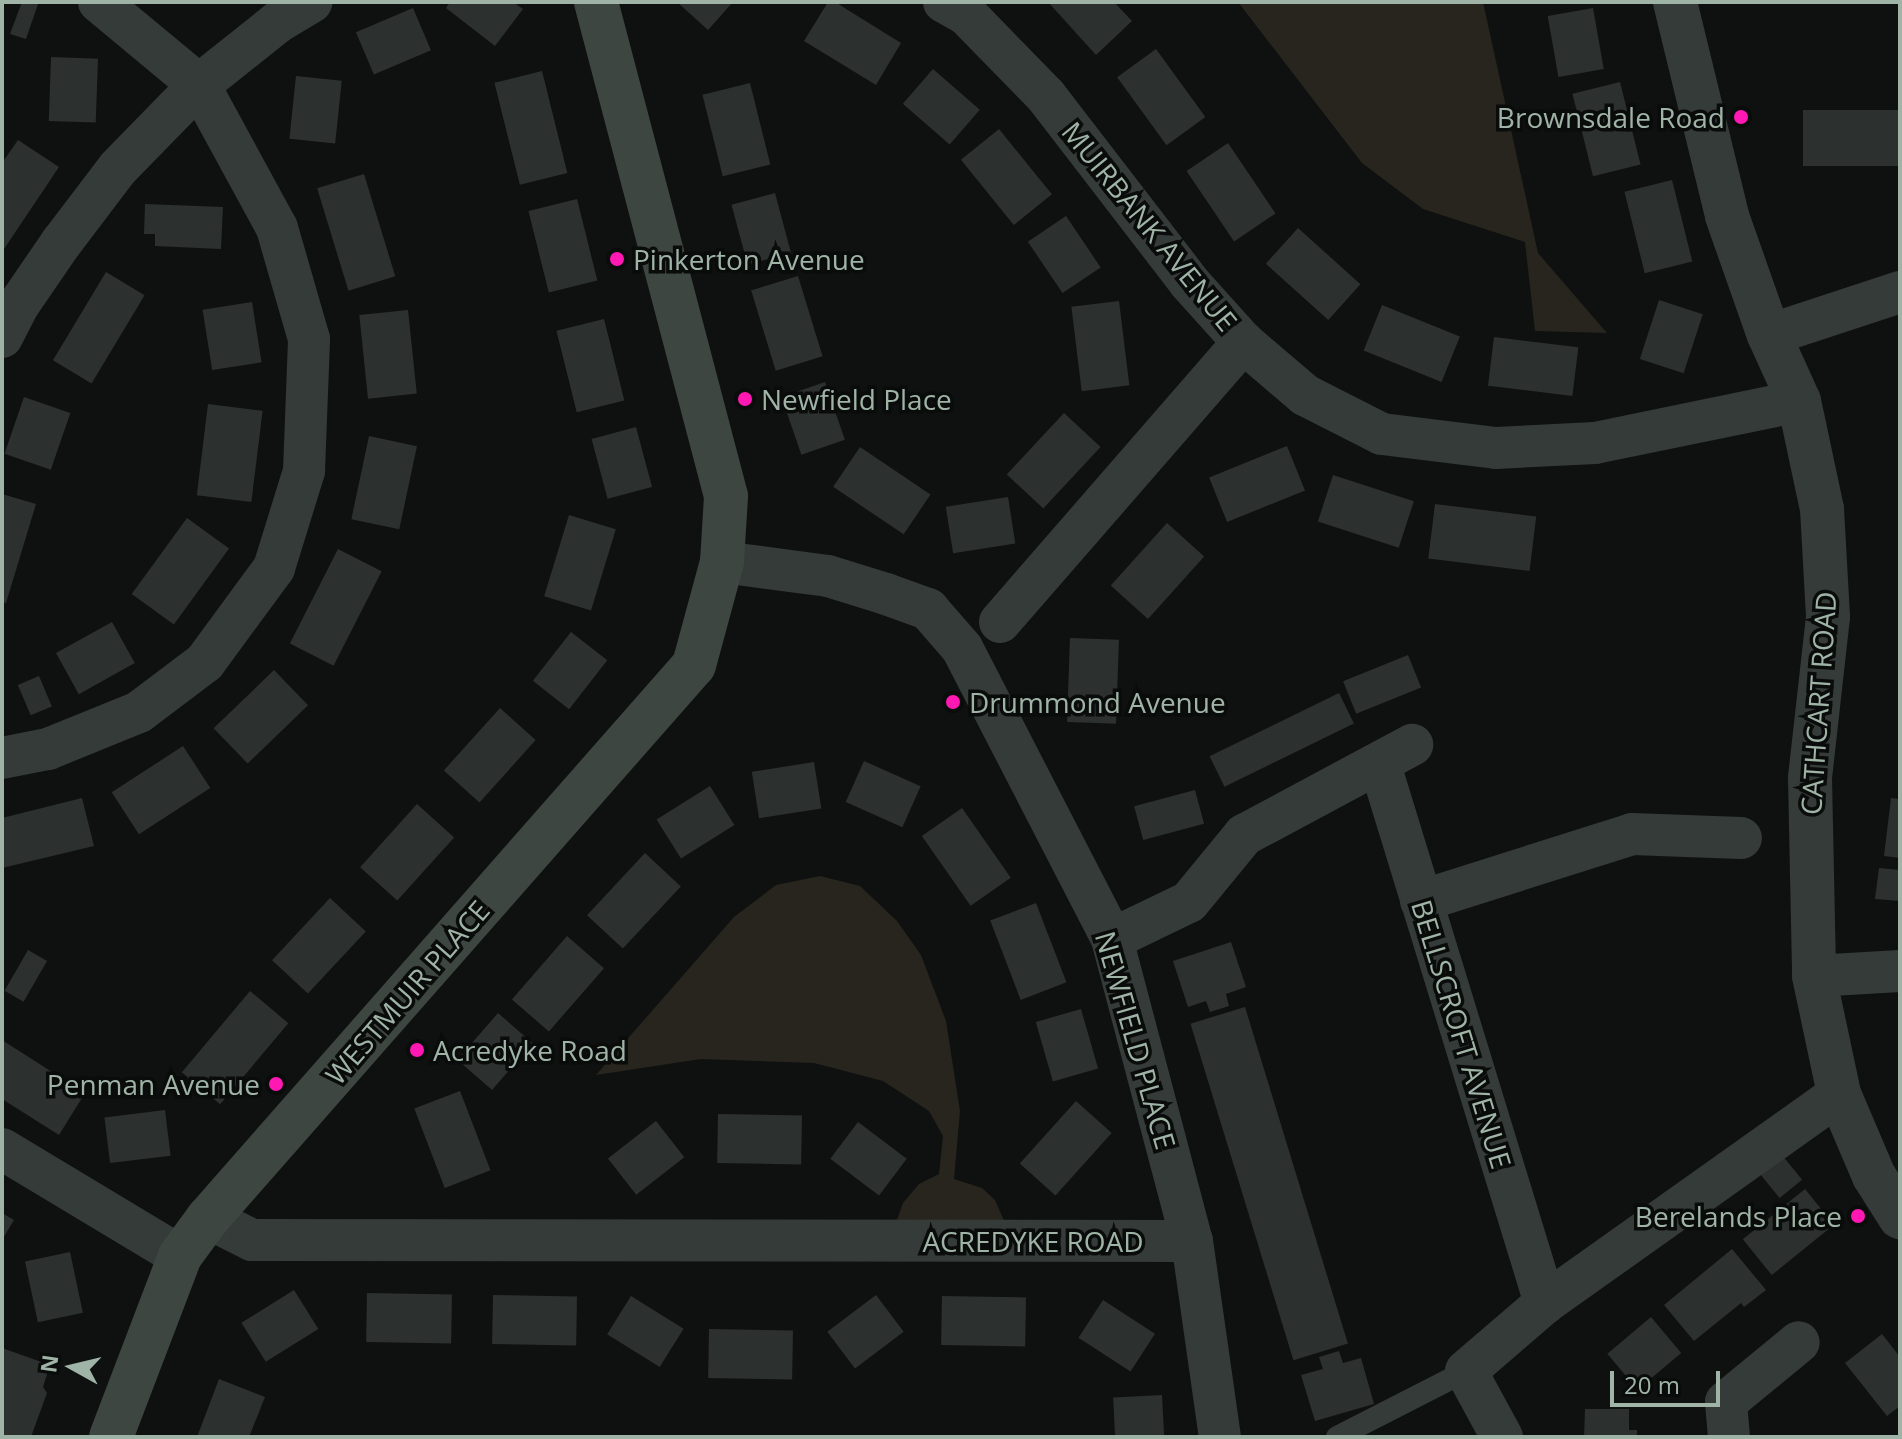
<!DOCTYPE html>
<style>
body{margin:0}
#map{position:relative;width:1902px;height:1439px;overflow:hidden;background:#0f1110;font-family:"Open Sans",sans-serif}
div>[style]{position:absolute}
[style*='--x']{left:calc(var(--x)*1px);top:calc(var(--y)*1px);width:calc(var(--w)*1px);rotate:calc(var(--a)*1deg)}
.green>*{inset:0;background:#27251d}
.building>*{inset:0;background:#2c302e;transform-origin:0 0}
.service>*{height:22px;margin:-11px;padding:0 11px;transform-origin:11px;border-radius:11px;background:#343b38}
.minor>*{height:42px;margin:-21px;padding:0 21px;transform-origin:21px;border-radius:21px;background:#343b38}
.tertiary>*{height:44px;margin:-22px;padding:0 22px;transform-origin:22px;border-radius:22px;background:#343b38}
.secondary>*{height:44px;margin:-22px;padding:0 22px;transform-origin:22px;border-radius:22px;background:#3e4641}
.dots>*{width:22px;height:22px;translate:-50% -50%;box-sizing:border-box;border:4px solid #0a0c0b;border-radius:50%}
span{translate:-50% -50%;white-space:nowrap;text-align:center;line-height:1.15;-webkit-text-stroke:7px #0a0c0b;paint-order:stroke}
.poi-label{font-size:28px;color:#9fb3a6}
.right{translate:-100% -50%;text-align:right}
.left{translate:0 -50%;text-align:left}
.street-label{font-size:28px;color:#9fb3a6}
.frame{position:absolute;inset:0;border:4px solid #9fb3a6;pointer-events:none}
.north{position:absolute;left:32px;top:1327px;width:80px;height:80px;-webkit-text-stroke:6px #0a0c0b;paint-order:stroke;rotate:278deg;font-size:22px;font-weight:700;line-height:32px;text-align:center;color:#9fb3a6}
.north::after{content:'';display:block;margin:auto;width:28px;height:36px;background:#9fb3a6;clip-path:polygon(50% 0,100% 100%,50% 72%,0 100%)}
.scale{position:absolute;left:1610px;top:1371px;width:110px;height:36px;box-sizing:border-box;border:4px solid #9fb3a6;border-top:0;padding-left:10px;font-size:24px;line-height:28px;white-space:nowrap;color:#9fb3a6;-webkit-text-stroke:6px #0a0c0b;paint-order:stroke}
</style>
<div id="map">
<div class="green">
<div style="clip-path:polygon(1238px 2px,1483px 2px,1538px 253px,1607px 333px,1535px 331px,1525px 242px,1423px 209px,1362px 163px)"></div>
<div style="clip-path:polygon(820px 876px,860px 886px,897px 921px,921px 955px,946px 1021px,960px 1111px,954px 1179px,982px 1188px,995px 1200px,1005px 1223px,897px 1220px,903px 1203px,919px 1184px,939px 1174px,943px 1136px,929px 1111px,883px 1081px,814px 1063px,701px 1059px,596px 1075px,734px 917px,776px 885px)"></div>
</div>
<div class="building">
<div style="clip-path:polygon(22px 2px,38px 4px,26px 39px,10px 34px)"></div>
<div style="clip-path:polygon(450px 2px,513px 2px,523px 9px,495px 46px,446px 8px)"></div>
<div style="clip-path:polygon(677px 2px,733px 2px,708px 30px)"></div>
<div style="clip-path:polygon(828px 2px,835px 2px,901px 43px,876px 85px,804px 41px)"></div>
<div style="clip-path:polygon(1048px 2px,1114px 2px,1132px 21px,1096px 55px)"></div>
<div style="left:413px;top:8px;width:46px;height:62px;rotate:67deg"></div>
<div style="left:1593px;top:8px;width:62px;height:46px;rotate:80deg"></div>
<div style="left:1156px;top:49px;width:84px;height:48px;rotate:54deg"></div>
<div style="left:51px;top:57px;width:47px;height:64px;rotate:2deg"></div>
<div style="left:933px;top:69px;width:62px;height:46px;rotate:41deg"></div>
<div style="left:542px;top:71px;width:105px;height:49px;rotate:76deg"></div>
<div style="left:296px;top:76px;width:46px;height:63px;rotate:6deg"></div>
<div style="left:1620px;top:82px;width:85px;height:49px;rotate:76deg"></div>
<div style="left:750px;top:83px;width:84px;height:49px;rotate:76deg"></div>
<div style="left:1900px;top:110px;width:56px;height:97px;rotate:90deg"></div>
<div style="left:999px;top:129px;width:84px;height:49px;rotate:51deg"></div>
<div style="clip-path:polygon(18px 140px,59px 167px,2px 252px,2px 163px)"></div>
<div style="left:1228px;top:143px;width:85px;height:50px;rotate:56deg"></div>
<div style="left:364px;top:174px;width:107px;height:49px;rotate:73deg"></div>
<div style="left:1672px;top:180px;width:84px;height:49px;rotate:76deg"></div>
<div style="left:775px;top:193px;width:62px;height:45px;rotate:75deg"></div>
<div style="left:577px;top:199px;width:84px;height:50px;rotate:76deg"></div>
<div style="clip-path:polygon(145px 204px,223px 207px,221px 249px,155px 246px,155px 234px,144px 234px)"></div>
<div style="left:1066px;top:216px;width:62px;height:46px;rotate:56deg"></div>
<div style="left:1298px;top:228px;width:84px;height:48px;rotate:42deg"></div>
<div style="left:106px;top:272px;width:45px;height:103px;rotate:31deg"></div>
<div style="left:798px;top:276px;width:84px;height:49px;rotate:73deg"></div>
<div style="left:1659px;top:300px;width:46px;height:62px;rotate:18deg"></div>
<div style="left:1119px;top:301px;width:85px;height:48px;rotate:83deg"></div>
<div style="left:252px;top:302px;width:61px;height:50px;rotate:81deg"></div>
<div style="left:1382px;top:305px;width:84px;height:49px;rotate:22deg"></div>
<div style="left:408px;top:310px;width:84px;height:49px;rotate:84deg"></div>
<div style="left:604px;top:319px;width:84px;height:49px;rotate:76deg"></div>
<div style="left:1494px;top:337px;width:85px;height:49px;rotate:7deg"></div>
<div style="left:825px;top:382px;width:61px;height:46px;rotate:71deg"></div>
<div style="left:24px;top:397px;width:49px;height:60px;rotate:19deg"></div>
<div style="left:208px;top:404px;width:55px;height:92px;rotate:7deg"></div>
<div style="left:1064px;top:413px;width:50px;height:84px;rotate:43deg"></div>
<div style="left:636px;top:427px;width:62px;height:46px;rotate:75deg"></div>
<div style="left:369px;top:436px;width:49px;height:85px;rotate:12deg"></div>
<div style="left:1287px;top:446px;width:48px;height:84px;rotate:68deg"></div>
<div style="left:860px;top:447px;width:85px;height:48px;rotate:34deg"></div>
<div style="left:1333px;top:475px;width:85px;height:49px;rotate:18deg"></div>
<div style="clip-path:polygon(2px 494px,36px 504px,6px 603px,2px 602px)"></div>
<div style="left:1008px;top:497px;width:47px;height:63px;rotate:81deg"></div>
<div style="left:1435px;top:504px;width:102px;height:55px;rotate:7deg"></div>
<div style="left:569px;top:515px;width:49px;height:85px;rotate:17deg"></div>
<div style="left:187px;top:518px;width:52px;height:94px;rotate:36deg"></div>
<div style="left:1167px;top:523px;width:50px;height:84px;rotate:42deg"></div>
<div style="left:338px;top:549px;width:49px;height:106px;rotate:27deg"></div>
<div style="left:112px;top:622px;width:47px;height:64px;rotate:61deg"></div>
<div style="left:571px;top:632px;width:46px;height:62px;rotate:38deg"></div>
<div style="left:1070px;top:638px;width:49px;height:84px;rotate:2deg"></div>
<div style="left:1408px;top:655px;width:35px;height:70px;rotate:68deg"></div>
<div style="left:274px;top:670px;width:49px;height:84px;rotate:46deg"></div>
<div style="left:39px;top:676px;width:33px;height:23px;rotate:67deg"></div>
<div style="left:1339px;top:693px;width:34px;height:144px;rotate:64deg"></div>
<div style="left:500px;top:708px;width:48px;height:84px;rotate:42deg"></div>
<div style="left:183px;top:746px;width:50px;height:85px;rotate:57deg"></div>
<div style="left:864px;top:761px;width:62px;height:45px;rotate:24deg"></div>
<div style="left:814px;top:762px;width:47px;height:63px;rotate:81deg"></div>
<div style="left:710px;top:786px;width:46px;height:63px;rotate:58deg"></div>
<div style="left:1195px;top:790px;width:35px;height:63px;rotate:75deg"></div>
<div style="clip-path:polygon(82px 798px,94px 846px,2px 868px,2px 818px)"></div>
<div style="clip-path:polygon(1891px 798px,1900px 799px,1900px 858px,1884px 856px)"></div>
<div style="left:417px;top:804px;width:50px;height:85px;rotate:42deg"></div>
<div style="left:962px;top:808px;width:85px;height:49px;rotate:55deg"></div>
<div style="left:645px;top:853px;width:49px;height:85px;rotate:43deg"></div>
<div style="clip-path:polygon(1879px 868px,1900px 870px,1900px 901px,1875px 899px)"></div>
<div style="left:330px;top:898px;width:49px;height:85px;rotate:43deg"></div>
<div style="left:1036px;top:903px;width:85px;height:49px;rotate:69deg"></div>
<div style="left:567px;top:936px;width:49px;height:84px;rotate:41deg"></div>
<div style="clip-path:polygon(1231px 942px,1246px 987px,1226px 994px,1229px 1006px,1210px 1012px,1206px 1001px,1188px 1007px,1173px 961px)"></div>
<div style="left:28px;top:950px;width:22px;height:47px;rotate:30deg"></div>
<div style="left:250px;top:991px;width:50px;height:106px;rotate:40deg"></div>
<div style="left:1245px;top:1007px;width:352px;height:57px;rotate:73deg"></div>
<div style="left:1081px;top:1009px;width:62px;height:47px;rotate:74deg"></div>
<div style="left:498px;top:1013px;width:46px;height:62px;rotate:41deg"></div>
<div style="clip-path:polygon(2px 1040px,85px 1093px,59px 1135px,2px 1099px)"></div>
<div style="left:460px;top:1091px;width:85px;height:49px;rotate:69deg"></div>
<div style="left:1076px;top:1101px;width:48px;height:84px;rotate:42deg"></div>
<div style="left:165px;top:1110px;width:46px;height:61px;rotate:83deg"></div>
<div style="left:718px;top:1114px;width:84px;height:49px;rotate:1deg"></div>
<div style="left:656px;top:1121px;width:46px;height:61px;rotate:52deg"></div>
<div style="left:858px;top:1122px;width:61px;height:46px;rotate:37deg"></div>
<div style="left:1782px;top:1155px;width:32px;height:29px;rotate:51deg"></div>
<div style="left:1805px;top:1189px;width:46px;height:80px;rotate:51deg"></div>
<div style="clip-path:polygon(2px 1213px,14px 1220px,2px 1240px)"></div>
<div style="clip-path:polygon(1732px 1249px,1766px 1290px,1744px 1307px,1741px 1303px,1694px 1341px,1664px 1305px)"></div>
<div style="left:70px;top:1252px;width:62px;height:46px;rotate:78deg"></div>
<div style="left:294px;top:1290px;width:46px;height:62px;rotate:58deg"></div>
<div style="left:367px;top:1293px;width:85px;height:49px;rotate:1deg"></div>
<div style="left:493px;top:1295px;width:84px;height:49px;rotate:1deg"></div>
<div style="left:876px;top:1295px;width:46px;height:61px;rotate:53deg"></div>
<div style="left:631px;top:1296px;width:62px;height:45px;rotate:32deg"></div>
<div style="left:942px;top:1296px;width:84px;height:49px;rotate:1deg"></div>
<div style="left:1103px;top:1300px;width:62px;height:45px;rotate:33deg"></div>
<div style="left:1651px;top:1317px;width:47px;height:57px;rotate:50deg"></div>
<div style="left:709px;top:1329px;width:84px;height:49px;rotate:1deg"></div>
<div style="clip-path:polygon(1882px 1334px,1900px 1357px,1900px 1406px,1887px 1416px,1845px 1363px)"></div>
<div style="clip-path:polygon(2px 1348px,50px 1365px,43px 1387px,47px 1393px,31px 1437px,2px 1437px)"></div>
<div style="clip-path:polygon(1339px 1351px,1343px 1363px,1361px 1358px,1374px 1404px,1315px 1421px,1301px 1375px,1323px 1369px,1319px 1357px)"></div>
<div style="clip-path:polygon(219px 1379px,265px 1397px,249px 1437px,197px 1437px)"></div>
<div style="left:1162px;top:1395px;width:42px;height:49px;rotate:87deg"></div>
<div style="clip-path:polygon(1585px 1409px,1629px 1409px,1629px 1430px,1637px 1430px,1637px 1437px,1584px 1437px)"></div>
</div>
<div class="service">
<div style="--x:1337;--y:1437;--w:145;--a:-27.1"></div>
</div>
<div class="minor">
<div style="--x:944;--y:2;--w:26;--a:29"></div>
<div style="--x:967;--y:15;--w:113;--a:45.7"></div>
<div style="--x:1046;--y:96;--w:235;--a:52.4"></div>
<div style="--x:1189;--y:282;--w:81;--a:48"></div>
<div style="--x:1243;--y:342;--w:82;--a:40.5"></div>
<div style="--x:1305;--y:395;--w:86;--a:26.9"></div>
<div style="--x:1382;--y:434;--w:115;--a:7"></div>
<div style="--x:1496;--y:448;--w:99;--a:-2.9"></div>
<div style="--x:1595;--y:443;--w:208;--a:-11.6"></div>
<div style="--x:1769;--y:335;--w:138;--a:-18.2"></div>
<div style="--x:2;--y:337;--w:34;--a:-63"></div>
<div style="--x:17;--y:307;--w:78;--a:-55.5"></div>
<div style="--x:61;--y:243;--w:94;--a:-52.8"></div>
<div style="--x:118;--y:168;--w:116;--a:-45.7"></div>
<div style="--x:199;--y:85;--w:101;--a:-38.6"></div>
<div style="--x:278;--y:22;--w:39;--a:-31"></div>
<div style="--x:722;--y:562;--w:107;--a:7.5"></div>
<div style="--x:828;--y:576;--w:61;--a:17.2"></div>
<div style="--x:886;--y:594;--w:45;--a:19.7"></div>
<div style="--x:928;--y:609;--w:52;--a:48.9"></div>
<div style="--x:962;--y:648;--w:327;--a:62.7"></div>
<div style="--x:1112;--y:939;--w:312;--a:75.2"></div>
<div style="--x:1192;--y:1241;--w:198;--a:81.9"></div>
<div style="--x:1000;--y:622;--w:371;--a:-49"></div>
<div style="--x:2;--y:758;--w:47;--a:-11.1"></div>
<div style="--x:48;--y:749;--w:98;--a:-22.1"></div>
<div style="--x:139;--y:712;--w:83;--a:-37.1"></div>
<div style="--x:205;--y:662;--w:117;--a:-53.7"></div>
<div style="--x:274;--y:568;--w:102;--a:-72.8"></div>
<div style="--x:304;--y:471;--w:132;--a:-87.8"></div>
<div style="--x:309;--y:339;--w:116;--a:-106.1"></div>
<div style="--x:277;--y:228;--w:163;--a:-118.6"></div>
<div style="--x:199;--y:85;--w:130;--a:-140.3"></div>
<div style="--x:1380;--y:765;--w:563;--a:72.95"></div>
<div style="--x:1421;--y:901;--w:221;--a:-17.6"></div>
<div style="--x:1632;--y:834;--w:109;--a:2.1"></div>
<div style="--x:1112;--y:939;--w:85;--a:-25.7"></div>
<div style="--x:1189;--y:902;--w:87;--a:-50.6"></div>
<div style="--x:1244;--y:835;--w:191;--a:-28.2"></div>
<div style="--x:1814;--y:976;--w:86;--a:-3.3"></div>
<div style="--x:2;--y:1149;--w:208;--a:31"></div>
<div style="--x:208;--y:1218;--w:49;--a:26.6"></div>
<div style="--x:252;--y:1240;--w:940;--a:0.06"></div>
<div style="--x:1502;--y:1437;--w:75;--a:-118.6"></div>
<div style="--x:1466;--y:1371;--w:104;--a:-40.7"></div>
<div style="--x:1545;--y:1303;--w:361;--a:-35.4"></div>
<div style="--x:1729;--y:1437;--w:35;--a:-95"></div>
<div style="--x:1726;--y:1402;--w:94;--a:-39.4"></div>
</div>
<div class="tertiary">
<div style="--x:1675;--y:2;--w:220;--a:76.3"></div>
<div style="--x:1727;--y:216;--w:126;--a:70.6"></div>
<div style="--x:1769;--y:335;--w:72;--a:65.6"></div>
<div style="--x:1799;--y:401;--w:110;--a:78"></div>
<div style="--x:1822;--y:509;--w:108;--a:86.8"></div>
<div style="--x:1828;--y:617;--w:162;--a:96.4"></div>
<div style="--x:1810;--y:778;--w:198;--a:88.8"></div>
<div style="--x:1814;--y:976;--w:121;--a:78"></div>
<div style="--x:1839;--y:1094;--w:89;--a:66.9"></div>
<div style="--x:1874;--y:1176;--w:49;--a:57.6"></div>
</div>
<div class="secondary">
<div style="--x:111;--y:1437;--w:194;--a:-69.1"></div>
<div style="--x:180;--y:1256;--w:47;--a:-53.6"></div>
<div style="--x:208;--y:1218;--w:736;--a:-48.69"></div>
<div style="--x:694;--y:665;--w:107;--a:-74.8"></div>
<div style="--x:722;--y:562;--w:66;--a:-86.5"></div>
<div style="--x:726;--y:496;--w:511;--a:-104.74"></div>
</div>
<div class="dots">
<div style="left:1741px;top:117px;background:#ff19b2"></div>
<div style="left:617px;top:259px;background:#ff19b2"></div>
<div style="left:745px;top:399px;background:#ff19b2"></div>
<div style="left:953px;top:702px;background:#ff19b2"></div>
<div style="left:417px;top:1050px;background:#ff19b2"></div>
<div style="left:276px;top:1084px;background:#ff19b2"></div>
<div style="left:1858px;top:1216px;background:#ff19b2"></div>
</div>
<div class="poi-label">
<span class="right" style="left:1725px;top:117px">Brownsdale Road</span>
<span class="left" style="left:633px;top:259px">Pinkerton Avenue</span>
<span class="left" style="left:761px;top:399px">Newfield Place</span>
<span class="left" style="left:969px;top:702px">Drummond Avenue</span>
<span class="left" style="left:433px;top:1050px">Acredyke Road</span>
<span class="right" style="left:260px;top:1084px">Penman Avenue</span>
<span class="right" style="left:1842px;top:1216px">Berelands Place</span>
</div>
<div class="street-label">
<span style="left:1150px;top:226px;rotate:51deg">MUIRBANK AVENUE</span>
<span style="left:1818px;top:703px;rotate:-86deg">CATHCART ROAD</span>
<span style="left:407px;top:992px;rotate:-49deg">WESTMUIR PLACE</span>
<span style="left:1462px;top:1034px;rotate:73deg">BELLSCROFT AVENUE</span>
<span style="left:1136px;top:1040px;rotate:74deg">NEWFIELD PLACE</span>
<span style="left:1033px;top:1241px">ACREDYKE ROAD</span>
</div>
<div class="frame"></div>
<div class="north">N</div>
<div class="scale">20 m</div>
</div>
